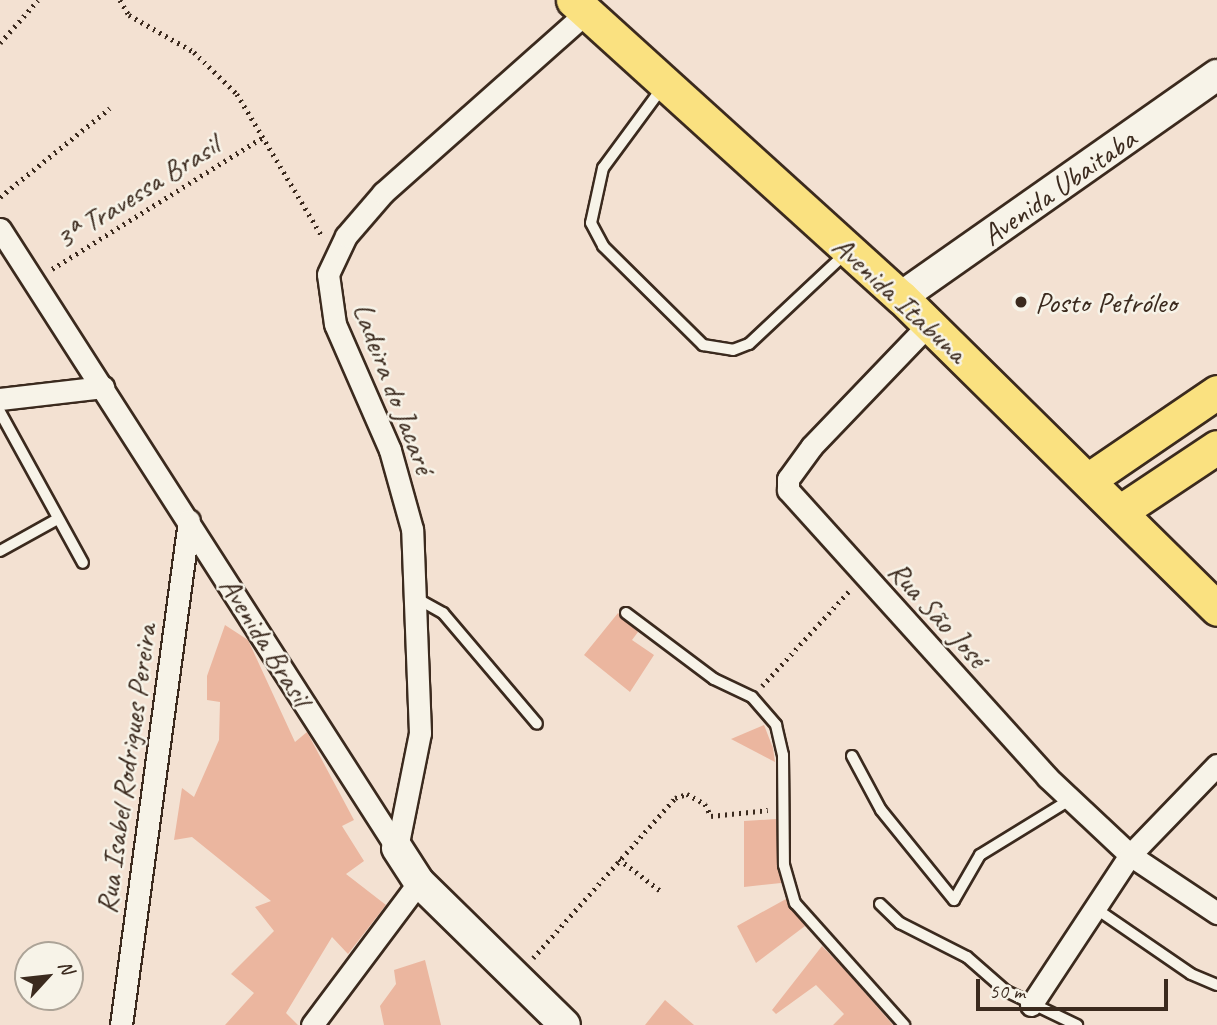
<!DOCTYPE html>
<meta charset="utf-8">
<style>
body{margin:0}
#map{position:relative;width:1217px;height:1025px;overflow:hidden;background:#f3e1d2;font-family:Caveat,sans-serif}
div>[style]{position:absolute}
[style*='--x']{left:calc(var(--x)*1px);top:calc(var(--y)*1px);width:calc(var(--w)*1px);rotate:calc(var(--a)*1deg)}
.building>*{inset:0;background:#ebb69f}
.path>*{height:4.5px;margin-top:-2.25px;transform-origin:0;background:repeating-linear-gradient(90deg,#3b2a1e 0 2px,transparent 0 7px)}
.roads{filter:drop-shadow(2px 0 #3b2a1e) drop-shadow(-2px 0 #3b2a1e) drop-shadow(0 2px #3b2a1e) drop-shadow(0 -2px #3b2a1e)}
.lane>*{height:10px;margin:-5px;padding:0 5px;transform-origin:5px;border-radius:5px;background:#f7f3e8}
.street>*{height:21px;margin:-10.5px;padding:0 10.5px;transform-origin:10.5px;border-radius:10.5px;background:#f7f3e8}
.secondary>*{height:30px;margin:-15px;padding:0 15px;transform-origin:15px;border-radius:15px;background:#f7f3e8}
.primary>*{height:33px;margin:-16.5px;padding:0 16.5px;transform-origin:16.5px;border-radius:16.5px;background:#fae180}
.dots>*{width:19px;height:19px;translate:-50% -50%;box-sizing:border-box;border:4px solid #f7f3e8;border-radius:50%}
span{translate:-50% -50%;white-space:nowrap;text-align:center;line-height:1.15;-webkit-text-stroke:5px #f7f3e8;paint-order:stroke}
.street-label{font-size:30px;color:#3b2a1e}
.poi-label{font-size:30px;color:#3b2a1e}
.left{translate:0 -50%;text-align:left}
.north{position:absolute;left:14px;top:941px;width:70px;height:70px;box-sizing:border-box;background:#f7f3e8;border:2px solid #aca397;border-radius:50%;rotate:63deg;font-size:19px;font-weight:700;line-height:28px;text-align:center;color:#3b2a1e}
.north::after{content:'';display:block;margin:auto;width:24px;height:32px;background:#3b2a1e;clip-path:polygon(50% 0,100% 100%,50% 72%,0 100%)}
.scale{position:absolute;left:976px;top:979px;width:192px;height:32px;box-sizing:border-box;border:4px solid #3b2a1e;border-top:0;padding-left:9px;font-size:21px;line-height:24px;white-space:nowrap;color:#3b2a1e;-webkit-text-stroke:5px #f7f3e8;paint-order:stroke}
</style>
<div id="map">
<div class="building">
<div style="clip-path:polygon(618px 613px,638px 632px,632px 640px,654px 655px,630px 692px,584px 655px)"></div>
<div style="clip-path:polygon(225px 625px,248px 640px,295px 742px,307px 732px,354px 820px,342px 826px,364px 861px,346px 874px,386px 905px,348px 954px,332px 937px,286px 1013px,298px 1025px,225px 1025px,254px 993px,231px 974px,274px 931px,255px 907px,271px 901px,192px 837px,174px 840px,182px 788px,194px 797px,219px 740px,220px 702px,207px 700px,207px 676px)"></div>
<div style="clip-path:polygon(764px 725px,773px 748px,775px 762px,731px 739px)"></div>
<div style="clip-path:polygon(776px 819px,781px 883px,744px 887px,744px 821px)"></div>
<div style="clip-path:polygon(786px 899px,805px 926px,756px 963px,737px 926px)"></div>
<div style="clip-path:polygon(822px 946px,843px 968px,893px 1025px,833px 1025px,844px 1014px,816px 985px,776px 1014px,772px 1010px)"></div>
<div style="clip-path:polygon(425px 960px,441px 1025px,384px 1025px,380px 1006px,396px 984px,394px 970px)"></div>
<div style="clip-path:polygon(665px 1000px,694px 1025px,645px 1025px)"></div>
</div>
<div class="path">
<div style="--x:120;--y:0;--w:17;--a:59"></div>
<div style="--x:129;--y:15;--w:75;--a:29.6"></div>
<div style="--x:194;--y:52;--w:60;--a:44.3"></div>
<div style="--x:237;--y:94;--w:165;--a:59.1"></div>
<div style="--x:0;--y:43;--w:57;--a:-48.5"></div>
<div style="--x:0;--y:197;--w:141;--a:-39"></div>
<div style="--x:52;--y:269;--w:248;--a:-32"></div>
<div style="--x:762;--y:686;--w:132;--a:-47.5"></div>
<div style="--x:619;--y:859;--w:54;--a:37.5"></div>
<div style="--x:533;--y:958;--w:214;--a:-48.4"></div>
<div style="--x:675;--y:798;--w:13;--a:-18"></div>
<div style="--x:687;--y:794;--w:21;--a:29"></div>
<div style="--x:705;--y:804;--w:13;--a:63"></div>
<div style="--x:711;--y:816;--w:57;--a:-6"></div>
</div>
<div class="roads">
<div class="lane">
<div style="--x:662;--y:88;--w:99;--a:126.4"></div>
<div style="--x:603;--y:168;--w:56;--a:102.3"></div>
<div style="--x:591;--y:223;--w:26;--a:62"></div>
<div style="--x:603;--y:246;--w:141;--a:44.7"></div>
<div style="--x:703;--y:345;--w:30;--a:9"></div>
<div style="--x:733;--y:350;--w:17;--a:-21"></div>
<div style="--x:749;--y:344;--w:134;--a:-43.2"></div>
<div style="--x:0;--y:412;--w:172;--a:61.2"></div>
<div style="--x:0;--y:551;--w:64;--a:-29"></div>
<div style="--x:416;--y:598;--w:31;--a:29"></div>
<div style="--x:443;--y:613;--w:145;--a:49.7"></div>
<div style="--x:626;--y:613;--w:110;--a:36.9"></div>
<div style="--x:714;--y:679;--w:42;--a:25.3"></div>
<div style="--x:752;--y:697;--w:37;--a:49"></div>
<div style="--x:776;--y:725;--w:31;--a:77"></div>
<div style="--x:783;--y:755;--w:110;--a:89.5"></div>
<div style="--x:784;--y:865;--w:40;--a:74"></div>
<div style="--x:795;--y:903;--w:164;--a:48.2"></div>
<div style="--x:852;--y:756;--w:61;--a:61.8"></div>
<div style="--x:881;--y:810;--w:116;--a:51"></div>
<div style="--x:954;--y:900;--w:52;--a:-60"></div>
<div style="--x:980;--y:855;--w:107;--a:-31.6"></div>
<div style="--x:880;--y:904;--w:28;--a:44"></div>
<div style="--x:900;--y:923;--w:75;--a:26.9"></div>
<div style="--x:967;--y:957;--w:52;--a:41.1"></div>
<div style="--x:1006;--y:991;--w:79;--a:25.6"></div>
<div style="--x:1095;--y:908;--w:116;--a:34.5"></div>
<div style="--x:1191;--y:974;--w:28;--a:23"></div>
</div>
<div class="street">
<div style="--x:0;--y:229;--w:735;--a:57.33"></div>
<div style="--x:928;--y:325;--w:168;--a:133.8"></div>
<div style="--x:812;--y:446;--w:41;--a:126"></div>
<div style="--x:788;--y:479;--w:11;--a:90"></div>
<div style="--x:788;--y:490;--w:387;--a:47.9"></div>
<div style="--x:1047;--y:777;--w:114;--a:43.2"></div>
<div style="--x:1130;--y:855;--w:105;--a:33.7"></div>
<div style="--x:0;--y:399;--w:104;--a:-6.6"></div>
<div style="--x:397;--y:848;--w:117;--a:-78.7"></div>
<div style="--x:420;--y:733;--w:204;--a:-92.2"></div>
<div style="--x:412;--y:529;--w:82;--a:-105.6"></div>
<div style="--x:390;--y:450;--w:137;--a:-113.6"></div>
<div style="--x:335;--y:324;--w:50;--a:-98"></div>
<div style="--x:328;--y:274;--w:42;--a:-64.7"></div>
<div style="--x:346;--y:236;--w:57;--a:-49.3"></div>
<div style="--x:383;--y:193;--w:271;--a:-41.6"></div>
<div style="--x:1031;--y:1005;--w:180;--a:-56.6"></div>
<div style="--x:1130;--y:855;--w:125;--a:-46"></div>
<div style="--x:121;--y:1025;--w:509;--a:-82.32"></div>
<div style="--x:312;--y:1025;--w:179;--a:-53.2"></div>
</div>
<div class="secondary">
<div style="--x:901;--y:297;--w:386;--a:-35.1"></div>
<div style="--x:397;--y:848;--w:40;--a:57.1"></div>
<div style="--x:419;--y:882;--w:204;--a:44.4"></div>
</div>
<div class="primary">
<div style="--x:573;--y:0;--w:442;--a:42.2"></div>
<div style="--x:901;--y:297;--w:444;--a:44.6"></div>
<div style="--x:1088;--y:480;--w:156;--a:-34.3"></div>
<div style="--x:1121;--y:511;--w:115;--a:-33.7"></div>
</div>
</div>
<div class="dots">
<div style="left:1021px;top:302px;background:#3b2a1e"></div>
</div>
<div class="street-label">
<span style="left:1059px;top:187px;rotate:-35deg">Avenida Ubaitaba</span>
<span style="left:137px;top:192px;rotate:-32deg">3ª Travessa Brasil</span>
<span style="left:900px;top:299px;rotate:43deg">Avenida Itabuna</span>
<span style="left:394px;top:388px;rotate:69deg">Ladeira do Jacaré</span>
<span style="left:938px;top:614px;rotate:48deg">Rua São José</span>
<span style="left:266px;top:641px;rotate:58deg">Avenida Brasil</span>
<span style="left:126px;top:769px;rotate:-82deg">Rua Isabel Rodrigues Pereira</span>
</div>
<div class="poi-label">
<span class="left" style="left:1035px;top:302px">Posto Petróleo</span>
</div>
<div class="north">N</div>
<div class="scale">50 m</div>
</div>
